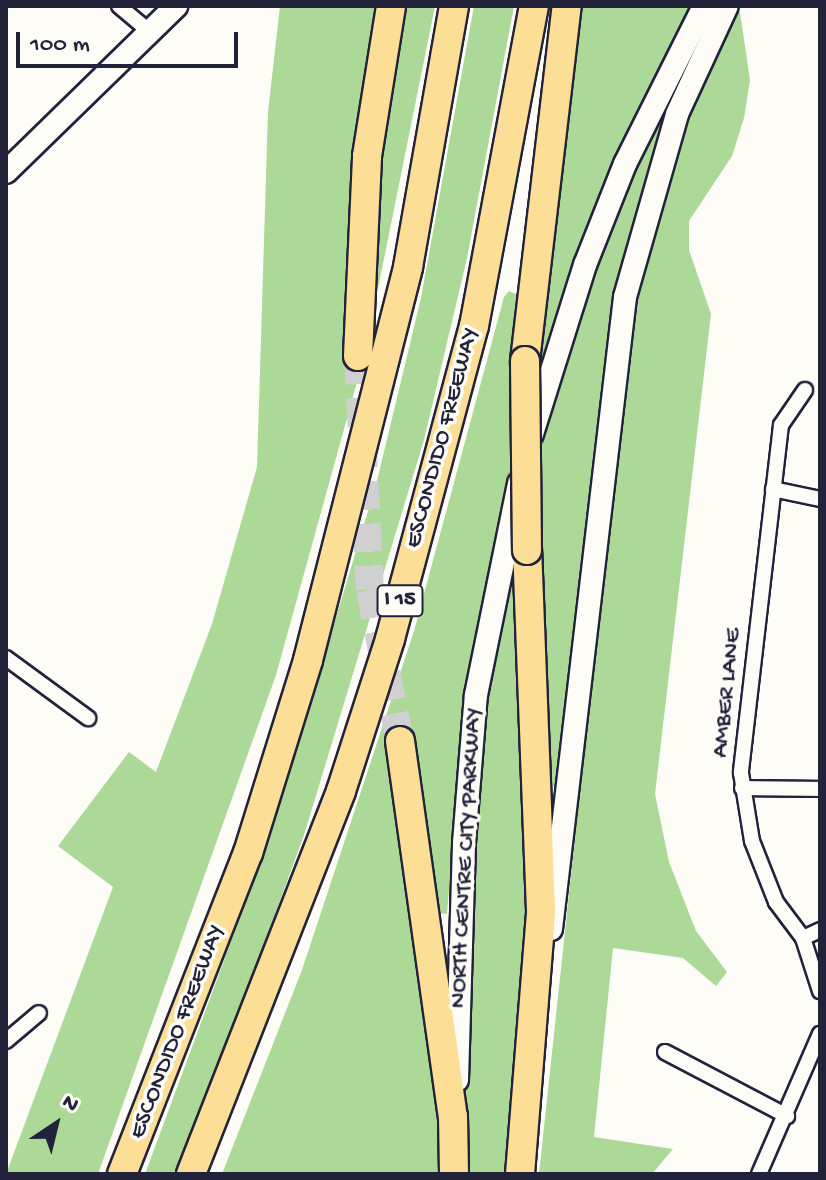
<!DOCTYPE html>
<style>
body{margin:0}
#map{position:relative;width:826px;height:1180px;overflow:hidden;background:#fdfcf7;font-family:"Gochi Hand",sans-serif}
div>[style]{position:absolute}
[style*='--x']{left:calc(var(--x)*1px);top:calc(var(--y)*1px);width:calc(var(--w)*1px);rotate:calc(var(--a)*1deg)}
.green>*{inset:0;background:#acd997}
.highway-tunnel>*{height:28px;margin-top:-14px;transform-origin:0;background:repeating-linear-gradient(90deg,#d1d0d1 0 28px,transparent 0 42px)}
.roads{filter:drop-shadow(2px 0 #22223b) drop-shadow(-2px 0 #22223b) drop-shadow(0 2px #22223b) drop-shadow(0 -2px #22223b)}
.street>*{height:14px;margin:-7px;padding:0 7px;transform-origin:7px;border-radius:7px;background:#fdfcf7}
.secondary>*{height:22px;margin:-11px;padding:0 11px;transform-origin:11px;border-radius:11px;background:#fdfcf7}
.highway>*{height:28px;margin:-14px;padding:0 14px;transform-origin:14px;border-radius:14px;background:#fdde96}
.bridges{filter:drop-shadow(2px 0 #22223b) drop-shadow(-2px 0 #22223b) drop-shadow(0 2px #22223b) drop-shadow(0 -2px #22223b)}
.highway-bridge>*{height:28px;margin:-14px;padding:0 14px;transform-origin:14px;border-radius:14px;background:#fdde96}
span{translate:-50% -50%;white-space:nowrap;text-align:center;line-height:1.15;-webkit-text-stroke:7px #fdfcf7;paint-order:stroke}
.shield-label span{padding:2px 6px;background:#fdfcf7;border:2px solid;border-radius:6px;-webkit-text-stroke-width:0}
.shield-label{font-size:22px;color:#22223b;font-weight:700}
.street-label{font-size:24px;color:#22223b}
.frame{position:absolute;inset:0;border:8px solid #22223b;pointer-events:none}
.north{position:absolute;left:16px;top:1084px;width:80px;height:80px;-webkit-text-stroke:6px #fdfcf7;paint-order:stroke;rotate:35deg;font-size:22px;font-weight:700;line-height:32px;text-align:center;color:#22223b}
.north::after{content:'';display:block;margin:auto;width:28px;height:36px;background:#22223b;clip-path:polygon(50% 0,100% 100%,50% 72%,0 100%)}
.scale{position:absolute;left:16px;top:32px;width:222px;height:36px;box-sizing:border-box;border:4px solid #22223b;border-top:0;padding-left:10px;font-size:24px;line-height:28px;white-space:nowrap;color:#22223b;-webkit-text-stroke:6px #fdfcf7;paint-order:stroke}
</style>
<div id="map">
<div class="green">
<div style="clip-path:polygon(280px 6px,378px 6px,348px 254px,346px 351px,365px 353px,276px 675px,98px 1174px,6px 1174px,113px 887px,58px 846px,129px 752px,156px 772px,212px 624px,257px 467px,268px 112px)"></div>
<div style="clip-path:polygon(396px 6px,435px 6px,368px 338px,367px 293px)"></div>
<div style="clip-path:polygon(474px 6px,514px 6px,467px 258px,424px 440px,304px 835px,219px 1067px,176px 1174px,145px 1174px,269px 839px,376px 485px,421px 298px)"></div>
<div style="clip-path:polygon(575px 6px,691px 6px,628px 139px,489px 571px,462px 725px,447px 914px,438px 913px,440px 1174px,222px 1174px,302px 970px,414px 631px,504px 297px,509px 291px,520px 296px)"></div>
<div style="clip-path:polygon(739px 6px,750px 80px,744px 118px,732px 156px,689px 221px,689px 250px,711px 314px,655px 794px,669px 862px,696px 931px,727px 972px,716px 986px,683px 958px,613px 948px,594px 1137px,673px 1149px,652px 1174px,539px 1174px,631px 315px,689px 109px)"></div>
<div style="clip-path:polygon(697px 33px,655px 148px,618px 295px,559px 787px,550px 785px,511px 1174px,465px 1174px,466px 943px,486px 692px,534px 458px,615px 207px)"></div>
</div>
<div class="highway-tunnel">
<div style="--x:358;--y:356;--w:234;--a:87.1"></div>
<div style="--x:370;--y:590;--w:154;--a:78.8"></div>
</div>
<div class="roads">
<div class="street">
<div style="--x:119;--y:6;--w:40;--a:40"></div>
<div style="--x:805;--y:390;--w:42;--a:124.4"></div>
<div style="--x:781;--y:425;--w:350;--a:96.6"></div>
<div style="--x:741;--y:773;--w:69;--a:80.8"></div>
<div style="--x:752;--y:841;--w:66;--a:68.5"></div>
<div style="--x:776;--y:902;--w:45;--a:53.1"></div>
<div style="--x:803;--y:938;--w:56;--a:72.2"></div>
<div style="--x:773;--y:489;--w:48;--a:12"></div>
<div style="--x:6;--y:658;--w:102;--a:36.2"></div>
<div style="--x:742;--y:788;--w:78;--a:0.7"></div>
<div style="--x:803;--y:938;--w:19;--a:-25"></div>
<div style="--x:6;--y:1041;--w:43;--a:-40.3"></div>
<div style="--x:665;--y:1052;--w:138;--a:27.7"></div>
<div style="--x:759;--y:1174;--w:153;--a:-66.5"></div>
</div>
<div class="secondary">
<div style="--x:6;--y:172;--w:238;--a:-44.3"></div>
<div style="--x:532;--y:434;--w:177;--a:-72.6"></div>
<div style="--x:585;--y:265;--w:109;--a:-68.4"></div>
<div style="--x:625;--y:164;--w:177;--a:-63.4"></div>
<div style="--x:551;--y:929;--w:636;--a:-83.32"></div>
<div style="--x:625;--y:297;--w:190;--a:-74.1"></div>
<div style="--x:677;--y:114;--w:119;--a:-65.2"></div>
<div style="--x:457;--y:1080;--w:237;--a:-88.3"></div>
<div style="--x:464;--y:843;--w:148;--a:-85.4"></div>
<div style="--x:476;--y:695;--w:216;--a:-78.5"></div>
</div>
<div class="highway">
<div style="--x:358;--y:356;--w:200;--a:-87.4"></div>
<div style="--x:367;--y:156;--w:152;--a:-80.9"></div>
<div style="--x:525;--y:361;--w:357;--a:-83.3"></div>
<div style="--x:400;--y:741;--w:379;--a:82"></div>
<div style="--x:453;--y:1116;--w:58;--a:89"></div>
<div style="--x:122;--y:1174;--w:345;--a:-68.6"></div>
<div style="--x:248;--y:853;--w:202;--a:-72.7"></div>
<div style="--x:308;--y:660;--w:406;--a:-75.7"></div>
<div style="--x:408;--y:267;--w:265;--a:-80"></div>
<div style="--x:191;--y:1174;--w:411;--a:-68.6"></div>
<div style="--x:341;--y:791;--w:160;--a:-72.1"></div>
<div style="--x:390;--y:639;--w:324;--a:-75"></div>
<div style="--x:474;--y:326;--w:326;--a:-79.4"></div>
<div style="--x:520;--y:1174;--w:264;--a:-85.4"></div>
<div style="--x:541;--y:911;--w:361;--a:-92.2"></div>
</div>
</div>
<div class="bridges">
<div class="highway-bridge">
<div style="--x:525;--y:361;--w:189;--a:89.4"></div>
</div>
</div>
<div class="shield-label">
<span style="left:400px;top:601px">I 15</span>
</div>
<div class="street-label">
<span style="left:443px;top:438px;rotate:-75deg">ESCONDIDO FREEWAY</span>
<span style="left:728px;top:693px;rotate:-84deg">AMBER LANE</span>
<span style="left:467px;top:858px;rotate:-87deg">NORTH CENTRE CITY PARKWAY</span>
<span style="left:178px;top:1032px;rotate:-69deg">ESCONDIDO FREEWAY</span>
</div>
<div class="frame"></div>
<div class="north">N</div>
<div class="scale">100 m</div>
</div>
